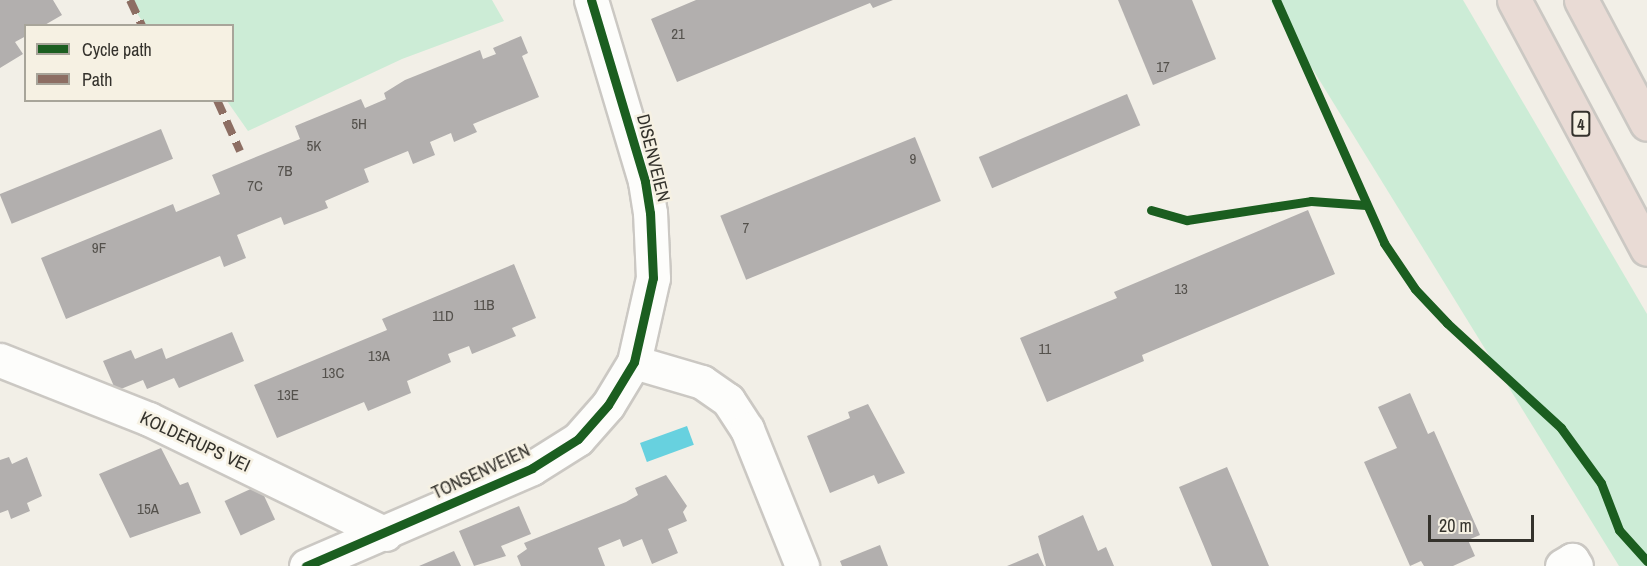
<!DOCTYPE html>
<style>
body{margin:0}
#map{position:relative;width:1647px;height:566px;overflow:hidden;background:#f2efe7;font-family:"Archivo Narrow",sans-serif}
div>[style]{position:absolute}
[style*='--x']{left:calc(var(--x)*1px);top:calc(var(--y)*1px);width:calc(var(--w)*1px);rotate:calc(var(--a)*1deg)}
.green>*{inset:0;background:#ccecd6}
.water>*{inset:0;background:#67d1df;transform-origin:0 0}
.building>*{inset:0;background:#b2afae;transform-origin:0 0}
.roads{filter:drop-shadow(2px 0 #cbc8c3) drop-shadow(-2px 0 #cbc8c3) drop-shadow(0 2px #cbc8c3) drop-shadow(0 -2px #cbc8c3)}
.minor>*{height:33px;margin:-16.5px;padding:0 16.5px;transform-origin:16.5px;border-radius:16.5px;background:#fdfdfb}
.highway>*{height:33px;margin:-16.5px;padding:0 16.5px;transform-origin:16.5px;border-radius:16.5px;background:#e9dbd5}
.quiet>*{height:8px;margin-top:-4px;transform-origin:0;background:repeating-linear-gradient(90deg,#8d6e63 0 15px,transparent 0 23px)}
.cycleway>*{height:9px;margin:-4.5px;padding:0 4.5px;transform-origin:4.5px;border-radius:4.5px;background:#1b5e20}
span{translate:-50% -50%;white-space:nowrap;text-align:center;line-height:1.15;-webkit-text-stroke:5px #f6f1e3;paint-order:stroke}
.number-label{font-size:15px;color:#54514c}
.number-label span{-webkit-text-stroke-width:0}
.shield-label span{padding:2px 4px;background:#f6f1e3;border:2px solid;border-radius:4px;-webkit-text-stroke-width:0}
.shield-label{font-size:16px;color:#34322c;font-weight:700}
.street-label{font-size:18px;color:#34322c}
.legend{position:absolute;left:24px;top:24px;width:210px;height:78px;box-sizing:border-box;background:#f6f1e3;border:2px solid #a8a59a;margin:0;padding:8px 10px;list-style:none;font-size:18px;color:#34322c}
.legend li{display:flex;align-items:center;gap:12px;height:30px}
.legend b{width:30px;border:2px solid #a8a59a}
.scale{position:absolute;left:1428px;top:515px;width:106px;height:27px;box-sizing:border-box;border:3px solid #34322c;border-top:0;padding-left:8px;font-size:18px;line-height:21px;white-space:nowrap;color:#34322c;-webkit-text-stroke:4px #f6f1e3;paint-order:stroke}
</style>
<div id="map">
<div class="green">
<div style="clip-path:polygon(128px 0,492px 0,504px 21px,402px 59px,248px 131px,227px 101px,232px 100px,232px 26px,145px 25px)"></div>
<div style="clip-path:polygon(1270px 0,1463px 0,1647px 314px,1647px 566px,1619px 566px)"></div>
</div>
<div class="water">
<div style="left:687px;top:426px;width:20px;height:50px;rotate:70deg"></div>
</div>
<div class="building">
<div style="clip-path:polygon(0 0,53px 0,62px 15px,43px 26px,26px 26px,26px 36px,15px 42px,23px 54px,0 68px)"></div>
<div style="clip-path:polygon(696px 0,893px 0,873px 8px,870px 3px,677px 82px,651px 19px)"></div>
<div style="clip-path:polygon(1118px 0,1192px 0,1216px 59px,1153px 85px)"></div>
<div style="clip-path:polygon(521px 36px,528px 53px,522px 56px,539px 97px,473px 124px,477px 132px,454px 142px,451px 133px,430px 142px,435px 155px,413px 164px,408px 151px,364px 169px,369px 182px,325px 201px,328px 208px,284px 225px,281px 217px,237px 235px,246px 258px,224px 267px,220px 256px,66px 319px,41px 258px,173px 204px,176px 212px,220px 194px,212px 175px,300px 139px,295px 126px,361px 99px,365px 108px,386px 99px,384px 93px,405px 80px,480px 50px,483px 59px,496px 54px,493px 48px)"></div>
<div style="left:1127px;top:94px;width:34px;height:161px;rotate:67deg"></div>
<div style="left:161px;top:129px;width:32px;height:174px;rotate:68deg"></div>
<div style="left:915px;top:137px;width:69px;height:210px;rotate:68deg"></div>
<div style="clip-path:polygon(1308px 210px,1335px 274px,1142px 355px,1144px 361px,1047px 402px,1020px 338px,1117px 298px,1114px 292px)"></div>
<div style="clip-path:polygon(514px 264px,536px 318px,512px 328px,516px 336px,472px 354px,469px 346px,448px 354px,451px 362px,407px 381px,411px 393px,368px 411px,364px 402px,277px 438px,254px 385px,387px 330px,382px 319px)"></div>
<div style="clip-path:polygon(232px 332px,244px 361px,179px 388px,174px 378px,147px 389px,143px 380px,116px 391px,103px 361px,131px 350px,135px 359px,162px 348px,166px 359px)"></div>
<div style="clip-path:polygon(1410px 393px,1428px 434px,1434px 431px,1480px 535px,1468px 540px,1475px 556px,1453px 566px,1424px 566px,1421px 561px,1410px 566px,1364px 462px,1397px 448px,1378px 407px)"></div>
<div style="clip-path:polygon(868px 404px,905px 473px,878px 484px,874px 475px,830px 493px,807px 436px,850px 418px,848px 412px)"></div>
<div style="clip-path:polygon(161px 448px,180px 485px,188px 482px,201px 513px,130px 538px,99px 474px)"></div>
<div style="clip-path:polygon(9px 457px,12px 464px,27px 457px,42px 496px,27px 503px,30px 511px,11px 519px,8px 510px,0 513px,0 460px)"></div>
<div style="clip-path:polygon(1227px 467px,1251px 523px,1269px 566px,1212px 566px,1203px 544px,1179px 487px)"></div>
<div style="clip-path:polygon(666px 475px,687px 506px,683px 512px,687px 521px,668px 529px,678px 553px,652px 564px,642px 539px,623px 547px,620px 539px,598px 548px,605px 566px,521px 566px,517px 556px,527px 549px,524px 543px,626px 502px,638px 495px,635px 488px)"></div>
<div style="left:259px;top:485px;width:38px;height:38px;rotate:65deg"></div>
<div style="clip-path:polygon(519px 506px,531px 534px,501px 546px,506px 556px,474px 566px,459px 531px)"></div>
<div style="clip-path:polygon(1083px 515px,1098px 551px,1106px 547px,1114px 566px,1046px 566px,1038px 536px)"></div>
<div style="clip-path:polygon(880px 545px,888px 566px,842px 566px,840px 561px)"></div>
<div style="clip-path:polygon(454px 551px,461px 566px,419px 566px)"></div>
<div style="clip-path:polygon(1038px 553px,1044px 566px,1007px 566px)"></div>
</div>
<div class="roads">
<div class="minor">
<div style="--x:0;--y:360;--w:160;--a:21.6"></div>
<div style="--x:149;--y:419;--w:263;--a:25.9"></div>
<div style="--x:634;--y:362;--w:71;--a:16.4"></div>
<div style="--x:702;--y:382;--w:32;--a:35"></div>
<div style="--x:728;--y:400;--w:35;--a:57"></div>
<div style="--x:747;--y:429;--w:148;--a:68.1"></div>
<div style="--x:306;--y:566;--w:246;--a:-23.4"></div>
<div style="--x:532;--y:468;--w:54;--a:-32.2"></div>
<div style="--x:578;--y:439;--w:45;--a:-48.6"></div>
<div style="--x:608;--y:405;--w:50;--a:-58.8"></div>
<div style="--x:634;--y:362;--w:86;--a:-77.3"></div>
<div style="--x:653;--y:278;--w:65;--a:-92.6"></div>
<div style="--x:650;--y:213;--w:32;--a:-99"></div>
<div style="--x:645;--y:181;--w:189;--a:-106.6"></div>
<div style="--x:1562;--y:566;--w:12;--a:-31"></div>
<div style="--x:1572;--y:560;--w:7;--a:56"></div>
</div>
<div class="highway">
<div style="--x:1514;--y:0;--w:282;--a:61.9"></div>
<div style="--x:1581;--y:0;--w:140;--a:62"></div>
</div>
</div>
<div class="quiet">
<div style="--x:130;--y:0;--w:29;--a:65"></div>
<div style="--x:217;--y:100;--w:56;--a:65.7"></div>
</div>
<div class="cycleway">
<div style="--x:1276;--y:0;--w:266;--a:66"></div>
<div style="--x:1384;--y:243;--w:55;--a:56"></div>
<div style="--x:1415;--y:289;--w:47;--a:46.7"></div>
<div style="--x:1447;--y:323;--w:155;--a:42.6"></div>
<div style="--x:1561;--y:428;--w:68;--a:54"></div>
<div style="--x:1601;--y:483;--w:50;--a:69"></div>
<div style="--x:1619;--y:530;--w:42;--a:47.9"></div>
<div style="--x:1151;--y:210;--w:37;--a:16"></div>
<div style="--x:1187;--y:220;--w:125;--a:-8.7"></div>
<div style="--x:1311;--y:201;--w:55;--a:4.2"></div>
<div style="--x:306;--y:566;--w:246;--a:-23.4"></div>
<div style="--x:532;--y:468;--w:54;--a:-32.2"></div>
<div style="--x:578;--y:439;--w:45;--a:-48.6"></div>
<div style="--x:608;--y:405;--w:50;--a:-58.8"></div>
<div style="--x:634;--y:362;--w:86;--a:-77.3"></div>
<div style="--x:653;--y:278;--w:65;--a:-92.6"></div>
<div style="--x:650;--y:213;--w:32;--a:-99"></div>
<div style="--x:645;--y:181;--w:189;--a:-106.6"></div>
</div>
<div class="number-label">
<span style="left:678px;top:34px">21</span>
<span style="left:1163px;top:67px">17</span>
<span style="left:359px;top:124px">5H</span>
<span style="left:314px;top:146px">5K</span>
<span style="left:913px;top:159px">9</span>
<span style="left:285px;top:171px">7B</span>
<span style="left:255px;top:186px">7C</span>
<span style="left:746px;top:228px">7</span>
<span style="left:99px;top:248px">9F</span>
<span style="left:1181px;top:289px">13</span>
<span style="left:484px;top:305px">11B</span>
<span style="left:443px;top:316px">11D</span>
<span style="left:1045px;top:349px">11</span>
<span style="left:379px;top:356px">13A</span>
<span style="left:333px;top:373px">13C</span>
<span style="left:288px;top:395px">13E</span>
<span style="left:148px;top:509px">15A</span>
</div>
<div class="shield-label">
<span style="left:1581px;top:124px">4</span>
</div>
<div class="street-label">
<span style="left:653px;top:158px;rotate:76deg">DISENVEIEN</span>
<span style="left:195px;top:442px;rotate:25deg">KOLDERUPS VEI</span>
<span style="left:481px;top:472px;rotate:-25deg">TONSENVEIEN</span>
</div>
<ul class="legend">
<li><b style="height:8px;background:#1b5e20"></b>Cycle path</li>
<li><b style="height:8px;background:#8d6e63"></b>Path</li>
</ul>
<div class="scale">20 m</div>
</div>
